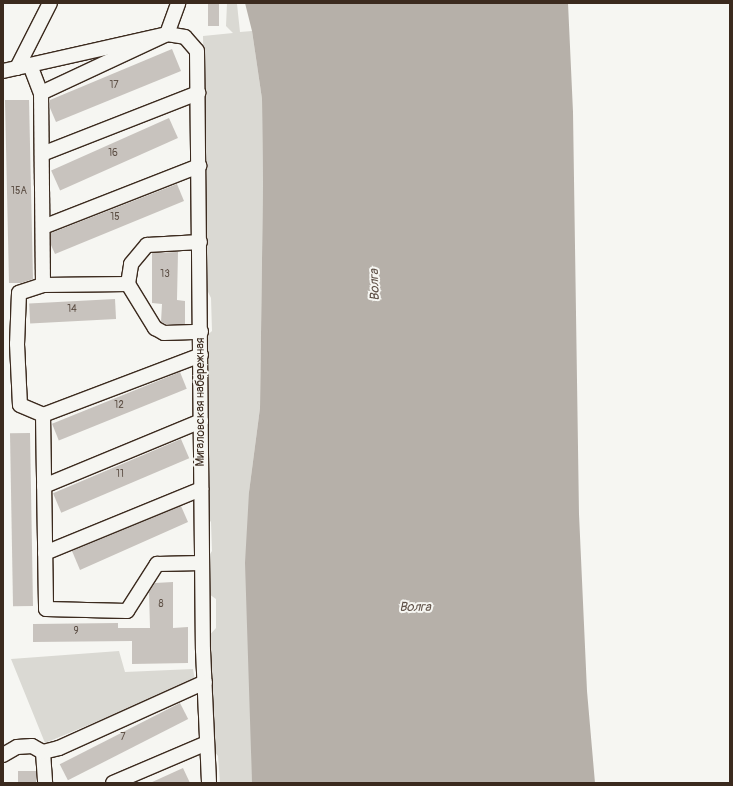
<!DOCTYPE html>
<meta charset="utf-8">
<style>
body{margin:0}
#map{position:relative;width:733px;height:786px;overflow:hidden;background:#f6f6f2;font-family:Pangolin,sans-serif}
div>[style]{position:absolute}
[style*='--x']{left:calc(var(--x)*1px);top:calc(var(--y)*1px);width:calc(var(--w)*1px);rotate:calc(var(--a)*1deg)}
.green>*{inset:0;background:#dad9d3}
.water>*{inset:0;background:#b6b0a9}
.building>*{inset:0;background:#c8c3be;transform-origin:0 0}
.roads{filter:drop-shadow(1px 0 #3b2a1e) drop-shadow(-1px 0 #3b2a1e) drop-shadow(0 1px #3b2a1e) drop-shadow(0 -1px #3b2a1e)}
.minor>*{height:14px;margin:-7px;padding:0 7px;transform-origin:7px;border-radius:7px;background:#f6f6f2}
span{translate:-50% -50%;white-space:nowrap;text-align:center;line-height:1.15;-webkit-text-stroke:4px #f6f6f2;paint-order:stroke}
.number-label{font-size:10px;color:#5e5046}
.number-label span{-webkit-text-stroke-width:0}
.street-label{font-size:12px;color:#3b2a1e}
.water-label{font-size:13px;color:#605248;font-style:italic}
.frame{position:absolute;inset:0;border:4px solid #3b2a1e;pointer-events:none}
</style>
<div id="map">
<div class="green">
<div style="clip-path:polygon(227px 3px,237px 4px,240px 32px,252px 31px,262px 99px,263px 184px,260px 408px,249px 492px,252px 783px,220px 783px,218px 756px,211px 747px,210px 727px,214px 719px,211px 664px,207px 657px,206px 639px,216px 628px,216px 599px,206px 592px,208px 557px,212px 551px,211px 522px,205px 515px,205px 492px,209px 483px,209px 427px,205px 423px,204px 338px,212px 331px,211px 298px,207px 290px,203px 36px,233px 33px,226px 26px)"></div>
<div style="clip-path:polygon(119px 651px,125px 672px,193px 669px,195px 681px,45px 743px,11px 659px)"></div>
</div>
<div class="water">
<div style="clip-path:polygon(245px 3px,568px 3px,573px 112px,579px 514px,587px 691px,595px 783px,252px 783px,245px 563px,249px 492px,260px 408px,263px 184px,262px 99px,252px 31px)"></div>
</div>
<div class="building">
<div style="left:208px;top:3px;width:11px;height:23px"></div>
<div style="clip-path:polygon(172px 49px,181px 71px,56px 122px,50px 108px,50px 100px)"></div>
<div style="clip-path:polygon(5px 100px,29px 100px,33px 279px,21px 283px,9px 283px)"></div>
<div style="left:169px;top:118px;width:22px;height:129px;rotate:66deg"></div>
<div style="clip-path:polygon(177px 184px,184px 201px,55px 254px,51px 245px,51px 233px)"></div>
<div style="clip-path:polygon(178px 252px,177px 300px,185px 301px,185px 324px,166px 324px,161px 322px,162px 304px,152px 303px,152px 253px)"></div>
<div style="left:115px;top:299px;width:20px;height:86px;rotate:87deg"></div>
<div style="left:180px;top:372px;width:18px;height:138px;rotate:68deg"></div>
<div style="left:30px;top:433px;width:173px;height:20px;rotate:89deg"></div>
<div style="left:181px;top:439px;width:21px;height:139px;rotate:67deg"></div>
<div style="clip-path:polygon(181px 506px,188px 522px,80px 570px,72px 551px)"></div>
<div style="clip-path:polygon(173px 582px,173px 628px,188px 627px,188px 663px,132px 664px,132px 641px,33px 642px,33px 624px,118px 623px,118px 628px,150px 628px,149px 592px,155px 583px)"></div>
<div style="left:180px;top:703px;width:18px;height:135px;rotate:63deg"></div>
<div style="clip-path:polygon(183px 768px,190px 783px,150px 783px)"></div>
<div style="left:36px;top:771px;width:12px;height:18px;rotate:90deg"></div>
</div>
<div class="roads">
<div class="minor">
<div style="--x:30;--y:65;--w:30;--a:69"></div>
<div style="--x:41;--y:93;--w:139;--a:-25.1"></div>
<div style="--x:167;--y:34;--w:33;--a:-70"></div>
<div style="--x:17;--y:68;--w:73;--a:-63.1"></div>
<div style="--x:3;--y:71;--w:168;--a:-12.7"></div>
<div style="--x:167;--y:34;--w:18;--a:9"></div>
<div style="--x:185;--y:37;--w:18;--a:49"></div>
<div style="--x:197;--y:51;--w:599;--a:89.43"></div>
<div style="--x:203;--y:650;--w:133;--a:87.4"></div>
<div style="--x:41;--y:93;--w:192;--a:89.4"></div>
<div style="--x:43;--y:285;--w:85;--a:-0.7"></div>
<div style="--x:128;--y:284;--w:20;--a:-81"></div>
<div style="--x:131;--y:264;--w:25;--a:-50"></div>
<div style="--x:147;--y:245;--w:53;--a:-3.2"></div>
<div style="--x:42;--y:154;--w:168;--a:-21.4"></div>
<div style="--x:43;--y:227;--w:168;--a:-21.4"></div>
<div style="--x:128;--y:284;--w:52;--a:58.5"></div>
<div style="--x:155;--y:328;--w:10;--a:29"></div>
<div style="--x:164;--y:333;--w:37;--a:-2"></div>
<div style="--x:43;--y:285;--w:25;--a:162"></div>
<div style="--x:19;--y:293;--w:51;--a:92.2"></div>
<div style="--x:17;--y:344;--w:61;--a:87.2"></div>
<div style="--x:20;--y:405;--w:25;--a:23"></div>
<div style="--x:43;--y:415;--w:169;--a:-20.8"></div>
<div style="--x:43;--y:415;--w:194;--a:89.1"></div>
<div style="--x:46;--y:609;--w:81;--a:1.4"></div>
<div style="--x:127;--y:611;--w:56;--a:-57.4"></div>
<div style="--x:157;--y:564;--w:45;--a:-1.3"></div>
<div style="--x:44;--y:486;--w:170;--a:-22.5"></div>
<div style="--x:45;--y:553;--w:169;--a:-22.3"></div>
<div style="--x:43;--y:752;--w:31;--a:86"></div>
<div style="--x:3;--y:755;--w:16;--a:-30"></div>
<div style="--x:17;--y:747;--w:15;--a:-4"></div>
<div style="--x:32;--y:746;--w:13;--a:29"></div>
<div style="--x:43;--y:752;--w:16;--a:-14"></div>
<div style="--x:59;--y:748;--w:160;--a:-24.3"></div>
<div style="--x:113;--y:783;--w:102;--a:-23.1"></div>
</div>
</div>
<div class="number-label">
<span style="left:114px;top:86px">17</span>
<span style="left:113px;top:154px">16</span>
<span style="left:19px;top:192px">15А</span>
<span style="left:115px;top:218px">15</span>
<span style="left:165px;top:275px">13</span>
<span style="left:72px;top:310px">14</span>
<span style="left:119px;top:406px">12</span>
<span style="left:120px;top:475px">11</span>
<span style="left:161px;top:605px">8</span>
<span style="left:76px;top:632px">9</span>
<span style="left:123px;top:738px">7</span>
</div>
<div class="street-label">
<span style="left:201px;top:402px;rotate:-90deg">Мигаловская набережная</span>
</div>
<div class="water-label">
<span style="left:375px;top:285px;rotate:-92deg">Волга</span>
<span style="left:415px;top:607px">Волга</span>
</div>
<div class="frame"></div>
</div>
